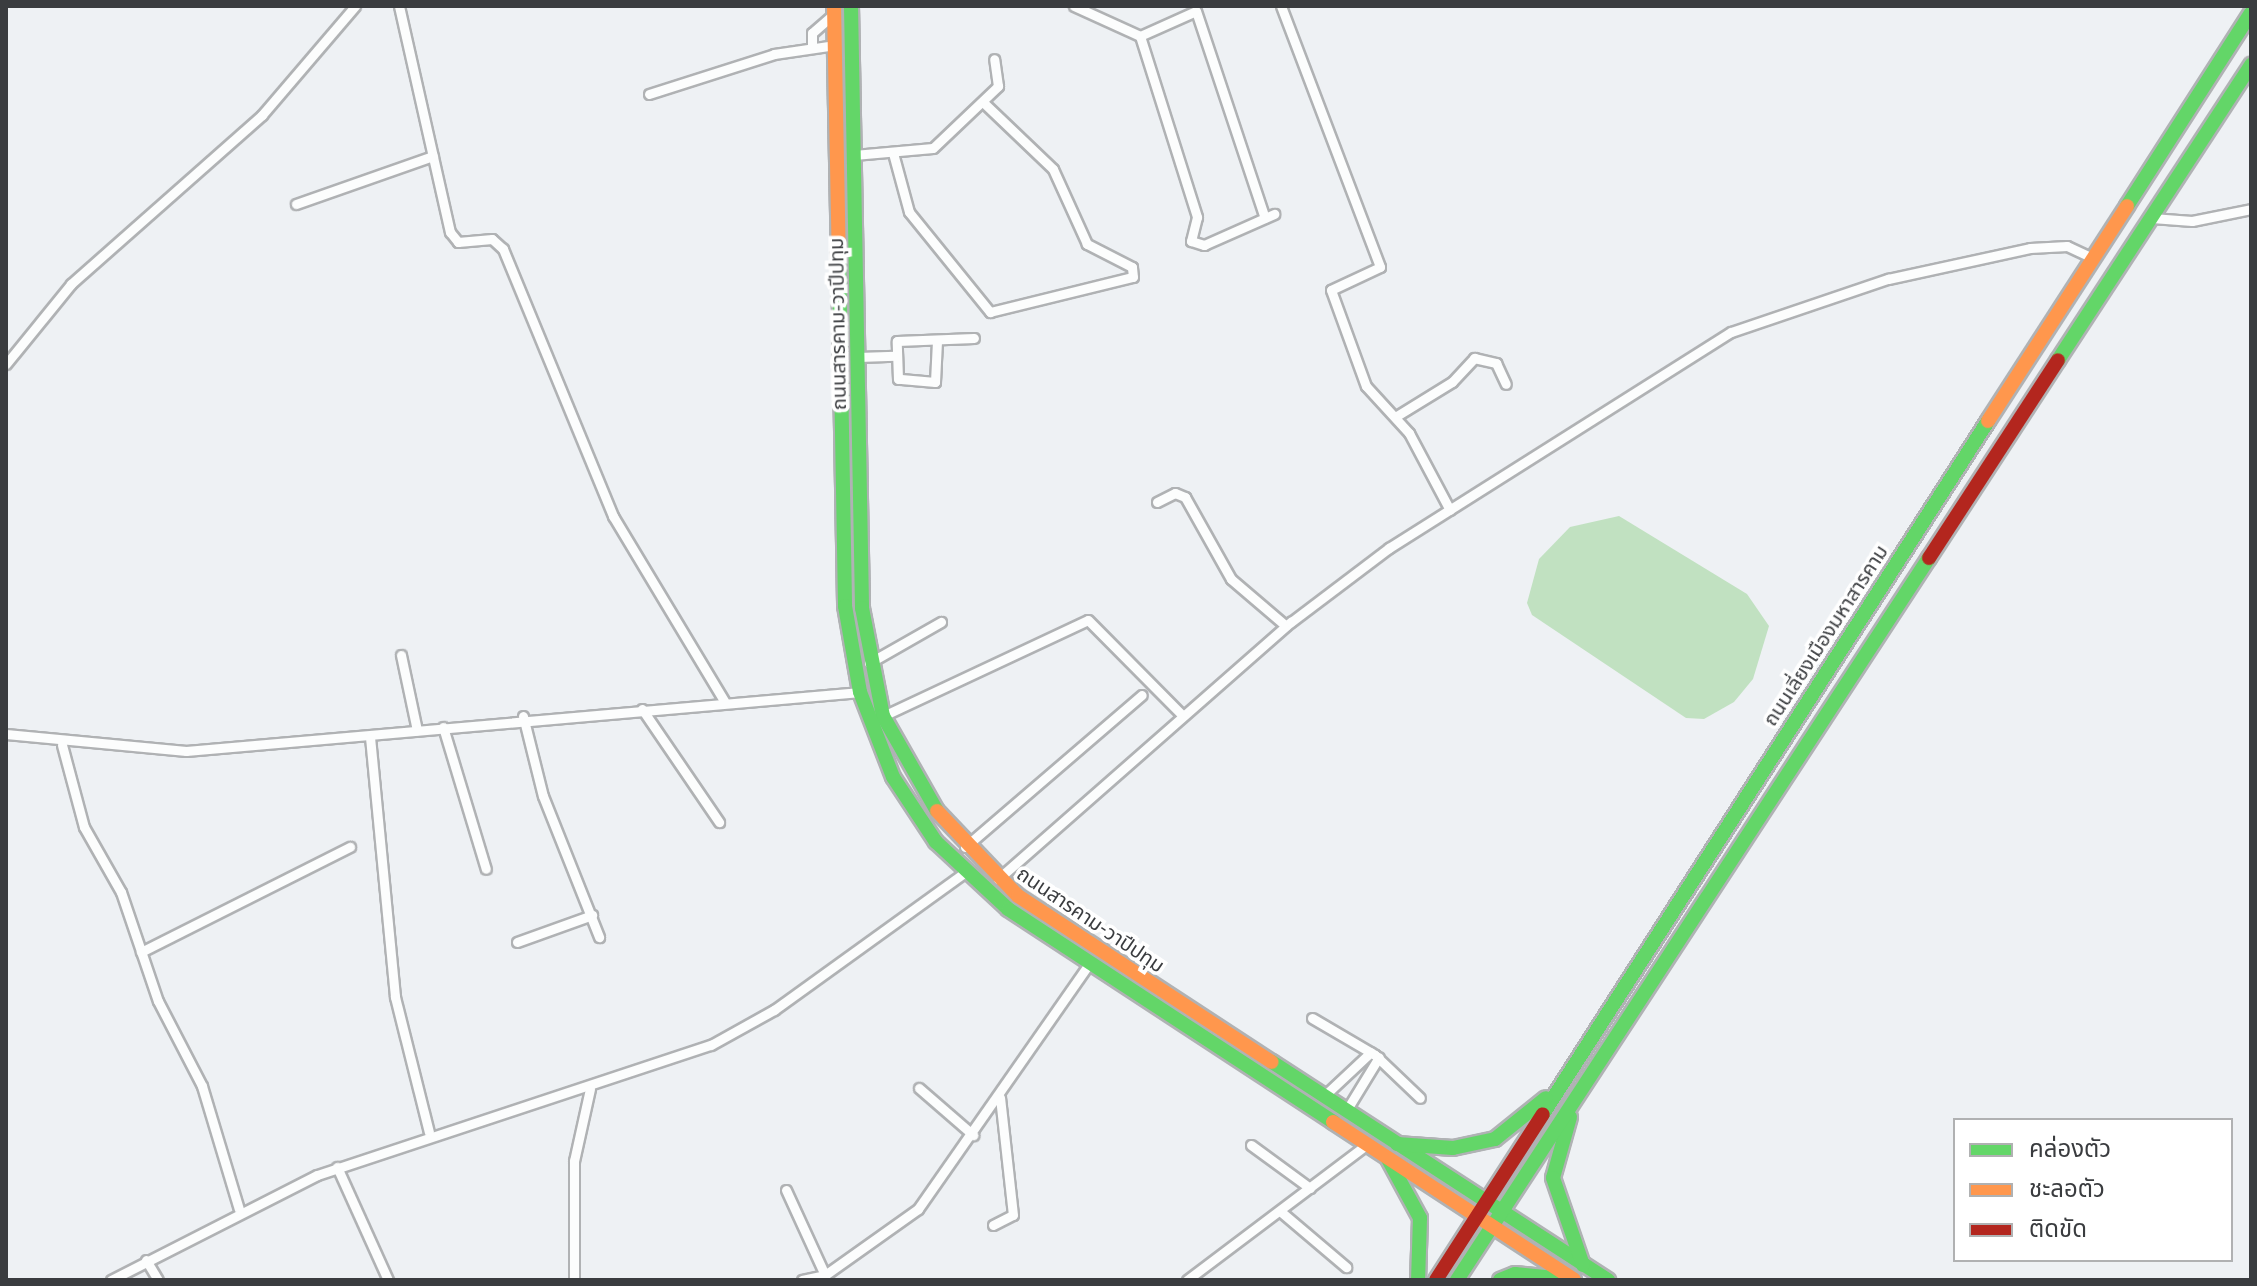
<!DOCTYPE html>
<meta charset="utf-8">
<style>
body{margin:0}
#map{position:relative;width:2257px;height:1286px;overflow:hidden;background:#eef1f4;font-family:Lato,"Noto Sans Thai",sans-serif}
div>[style]{position:absolute}
[style*='--x']{left:calc(var(--x)*1px);top:calc(var(--y)*1px);width:calc(var(--w)*1px);rotate:calc(var(--a)*1deg)}
.green>*{inset:0;background:#c1e1c1}
.roads{filter:drop-shadow(2px 0 #b0b2b4) drop-shadow(-2px 0 #b0b2b4) drop-shadow(0 2px #b0b2b4) drop-shadow(0 -2px #b0b2b4)}
.street>*{height:9px;margin:-4.5px;padding:0 4.5px;transform-origin:4.5px;border-radius:4.5px;background:#fcfdfd}
.fast>*{height:14px;margin:-7px;padding:0 7px;transform-origin:7px;border-radius:7px;background:#63d668}
.slow>*{height:14px;margin:-7px;padding:0 7px;transform-origin:7px;border-radius:7px;background:#ff974d}
.jam>*{height:14px;margin:-7px;padding:0 7px;transform-origin:7px;border-radius:7px;background:#b3261e}
span{translate:-50% -50%;white-space:nowrap;text-align:center;line-height:1.15;-webkit-text-stroke:7px #fff;paint-order:stroke}
.street-label{font-size:20px;color:#3a3c3f}
.frame{position:absolute;inset:0;border:8px solid #3a3c3f;pointer-events:none}
.legend{position:absolute;left:1953px;top:1118px;width:280px;height:144px;box-sizing:border-box;background:#fff;border:2px solid #b0b1b2;margin:0;padding:10px 14px;list-style:none;font-size:24px;color:#3a3c3f}
.legend li{display:flex;align-items:center;gap:16px;height:40px}
.legend b{width:40px;border:2px solid #b0b1b2}
</style>
<div id="map">
<div class="green">
<div style="clip-path:polygon(1619px 516px,1747px 594px,1769px 626px,1753px 679px,1734px 702px,1704px 719px,1686px 718px,1532px 615px,1527px 603px,1539px 559px,1570px 527px)"></div>
</div>
<div class="roads">
<div class="street">
<div style="--x:399;--y:6;--w:232;--a:77.3"></div>
<div style="--x:450;--y:232;--w:13;--a:51"></div>
<div style="--x:458;--y:242;--w:34;--a:-5"></div>
<div style="--x:492;--y:239;--w:15;--a:42"></div>
<div style="--x:503;--y:249;--w:289;--a:67.6"></div>
<div style="--x:613;--y:516;--w:216;--a:59"></div>
<div style="--x:1074;--y:6;--w:72;--a:24.4"></div>
<div style="--x:1140;--y:36;--w:190;--a:72.5"></div>
<div style="--x:1197;--y:217;--w:25;--a:104"></div>
<div style="--x:1191;--y:241;--w:14;--a:17"></div>
<div style="--x:1204;--y:245;--w:77;--a:-23.9"></div>
<div style="--x:1281;--y:6;--w:279;--a:69.2"></div>
<div style="--x:1380;--y:267;--w:54;--a:154.9"></div>
<div style="--x:1331;--y:290;--w:102;--a:70"></div>
<div style="--x:1366;--y:386;--w:64;--a:47.5"></div>
<div style="--x:1409;--y:433;--w:87;--a:62"></div>
<div style="--x:1140;--y:36;--w:61;--a:-24.1"></div>
<div style="--x:1196;--y:11;--w:218;--a:71.6"></div>
<div style="--x:812;--y:46;--w:13;--a:-90"></div>
<div style="--x:812;--y:33;--w:29;--a:-41"></div>
<div style="--x:649;--y:94;--w:131;--a:-17.7"></div>
<div style="--x:774;--y:54;--w:62;--a:-8.4"></div>
<div style="--x:893;--y:153;--w:61;--a:74.8"></div>
<div style="--x:909;--y:212;--w:129;--a:51"></div>
<div style="--x:990;--y:312;--w:147;--a:-13.8"></div>
<div style="--x:1133;--y:277;--w:10;--a:-96"></div>
<div style="--x:1132;--y:267;--w:51;--a:-152.9"></div>
<div style="--x:1087;--y:244;--w:82;--a:-114.4"></div>
<div style="--x:1053;--y:169;--w:97;--a:-136.3"></div>
<div style="--x:854;--y:155;--w:79;--a:-5.1"></div>
<div style="--x:933;--y:148;--w:90;--a:-43.6"></div>
<div style="--x:998;--y:86;--w:27;--a:-98"></div>
<div style="--x:296;--y:204;--w:145;--a:-19.3"></div>
<div style="--x:2152;--y:218;--w:40;--a:4.3"></div>
<div style="--x:2192;--y:221;--w:60;--a:-11.5"></div>
<div style="--x:937;--y:341;--w:41;--a:92.8"></div>
<div style="--x:935;--y:382;--w:37;--a:-175"></div>
<div style="--x:898;--y:379;--w:38;--a:-92"></div>
<div style="--x:897;--y:341;--w:77;--a:-2.2"></div>
<div style="--x:858;--y:357;--w:37;--a:-2"></div>
<div style="--x:6;--y:364;--w:103;--a:-50.9"></div>
<div style="--x:71;--y:284;--w:255;--a:-41.5"></div>
<div style="--x:262;--y:115;--w:143;--a:-49.5"></div>
<div style="--x:1395;--y:417;--w:67;--a:-31.6"></div>
<div style="--x:1452;--y:382;--w:33;--a:-47"></div>
<div style="--x:1474;--y:358;--w:23;--a:13"></div>
<div style="--x:1496;--y:363;--w:23;--a:65"></div>
<div style="--x:1157;--y:502;--w:20;--a:-27"></div>
<div style="--x:1175;--y:493;--w:11;--a:22"></div>
<div style="--x:1185;--y:497;--w:94;--a:60.7"></div>
<div style="--x:1231;--y:579;--w:72;--a:40.5"></div>
<div style="--x:401;--y:655;--w:77;--a:78"></div>
<div style="--x:869;--y:663;--w:83;--a:-29.7"></div>
<div style="--x:642;--y:709;--w:137;--a:55.7"></div>
<div style="--x:523;--y:716;--w:82;--a:76"></div>
<div style="--x:543;--y:796;--w:152;--a:68.3"></div>
<div style="--x:883;--y:716;--w:226;--a:-25.1"></div>
<div style="--x:1088;--y:620;--w:135;--a:45.3"></div>
<div style="--x:443;--y:727;--w:148;--a:73.2"></div>
<div style="--x:6;--y:734;--w:181;--a:5.4"></div>
<div style="--x:186;--y:751;--w:677;--a:-5"></div>
<div style="--x:370;--y:737;--w:261;--a:84.5"></div>
<div style="--x:395;--y:997;--w:139;--a:75.9"></div>
<div style="--x:62;--y:745;--w:85;--a:75"></div>
<div style="--x:84;--y:827;--w:75;--a:60.4"></div>
<div style="--x:121;--y:892;--w:115;--a:71.3"></div>
<div style="--x:158;--y:1001;--w:96;--a:62.6"></div>
<div style="--x:202;--y:1086;--w:128;--a:73.3"></div>
<div style="--x:965;--y:847;--w:233;--a:-40.7"></div>
<div style="--x:998;--y:879;--w:390;--a:-41.3"></div>
<div style="--x:1291;--y:622;--w:123;--a:-37.1"></div>
<div style="--x:1389;--y:548;--w:404;--a:-32.3"></div>
<div style="--x:1731;--y:332;--w:166;--a:-18.7"></div>
<div style="--x:1888;--y:279;--w:145;--a:-12.3"></div>
<div style="--x:2030;--y:248;--w:37;--a:-3"></div>
<div style="--x:2067;--y:246;--w:29;--a:25"></div>
<div style="--x:517;--y:942;--w:80;--a:-19.8"></div>
<div style="--x:141;--y:952;--w:234;--a:-26.7"></div>
<div style="--x:1312;--y:1018;--w:73;--a:30.4"></div>
<div style="--x:1375;--y:1055;--w:62;--a:43.7"></div>
<div style="--x:919;--y:1088;--w:72;--a:41"></div>
<div style="--x:1324;--y:1096;--w:64;--a:-43.1"></div>
<div style="--x:1346;--y:1111;--w:63;--a:-58.6"></div>
<div style="--x:1251;--y:1145;--w:73;--a:36.1"></div>
<div style="--x:337;--y:1167;--w:124;--a:65.7"></div>
<div style="--x:786;--y:1190;--w:94;--a:65.4"></div>
<div style="--x:1280;--y:1211;--w:87;--a:40.3"></div>
<div style="--x:993;--y:1225;--w:22;--a:-27"></div>
<div style="--x:1013;--y:1215;--w:118;--a:-96.3"></div>
<div style="--x:146;--y:1260;--w:23;--a:59"></div>
<div style="--x:111;--y:1280;--w:231;--a:-27"></div>
<div style="--x:317;--y:1175;--w:415;--a:-18.3"></div>
<div style="--x:711;--y:1045;--w:72;--a:-29.1"></div>
<div style="--x:774;--y:1010;--w:236;--a:-35.8"></div>
<div style="--x:574;--y:1280;--w:119;--a:-90"></div>
<div style="--x:574;--y:1161;--w:74;--a:-77.5"></div>
<div style="--x:802;--y:1280;--w:24;--a:-12"></div>
<div style="--x:825;--y:1275;--w:114;--a:-35.4"></div>
<div style="--x:918;--y:1209;--w:297;--a:-55.1"></div>
<div style="--x:1187;--y:1280;--w:224;--a:-37"></div>
</div>
<div class="fast">
<div style="--x:851;--y:6;--w:602;--a:88.95"></div>
<div style="--x:862;--y:608;--w:110;--a:79"></div>
<div style="--x:883;--y:716;--w:109;--a:60.4"></div>
<div style="--x:2127;--y:206;--w:229;--a:-57.3"></div>
<div style="--x:839;--y:259;--w:347;--a:89"></div>
<div style="--x:845;--y:606;--w:87;--a:80.1"></div>
<div style="--x:860;--y:692;--w:91;--a:68.8"></div>
<div style="--x:893;--y:777;--w:78;--a:56.5"></div>
<div style="--x:936;--y:842;--w:98;--a:42.9"></div>
<div style="--x:1008;--y:909;--w:389;--a:33.2"></div>
<div style="--x:2058;--y:360;--w:353;--a:-56.8"></div>
<div style="--x:1272;--y:1062;--w:401;--a:33"></div>
<div style="--x:1543;--y:1114;--w:824;--a:-57.29"></div>
<div style="--x:1570;--y:1117;--w:63;--a:105.6"></div>
<div style="--x:1553;--y:1178;--w:92;--a:71"></div>
<div style="--x:1397;--y:1144;--w:56;--a:4.1"></div>
<div style="--x:1453;--y:1148;--w:43;--a:-12.1"></div>
<div style="--x:1495;--y:1139;--w:65;--a:-38.8"></div>
<div style="--x:1388;--y:1159;--w:67;--a:61.5"></div>
<div style="--x:1420;--y:1218;--w:62;--a:91.8"></div>
<div style="--x:1457;--y:1280;--w:863;--a:-56.83"></div>
<div style="--x:1500;--y:1280;--w:16;--a:-22"></div>
<div style="--x:1515;--y:1274;--w:59;--a:5.8"></div>
</div>
<div class="slow">
<div style="--x:834;--y:6;--w:253;--a:88.9"></div>
<div style="--x:1988;--y:421;--w:256;--a:-57.1"></div>
<div style="--x:937;--y:811;--w:117;--a:46.4"></div>
<div style="--x:1018;--y:896;--w:303;--a:33.2"></div>
<div style="--x:1333;--y:1122;--w:288;--a:33.2"></div>
</div>
<div class="jam">
<div style="--x:1929;--y:558;--w:236;--a:-56.9"></div>
<div style="--x:1436;--y:1280;--w:197;--a:-57.2"></div>
</div>
</div>
<div class="street-label">
<span style="left:837px;top:324px;rotate:-91deg">ถนนสารคาม-วาปีปทุม</span>
<span style="left:1825px;top:635px;rotate:-57deg">ถนนเลี่ยงเมืองมหาสารคาม</span>
<span style="left:1091px;top:919px;rotate:34deg">ถนนสารคาม-วาปีปทุม</span>
</div>
<div class="frame"></div>
<ul class="legend">
<li><b style="height:10px;background:#63d668"></b>คล่องตัว</li>
<li><b style="height:10px;background:#ff974d"></b>ชะลอตัว</li>
<li><b style="height:10px;background:#b3261e"></b>ติดขัด</li>
</ul>
</div>
